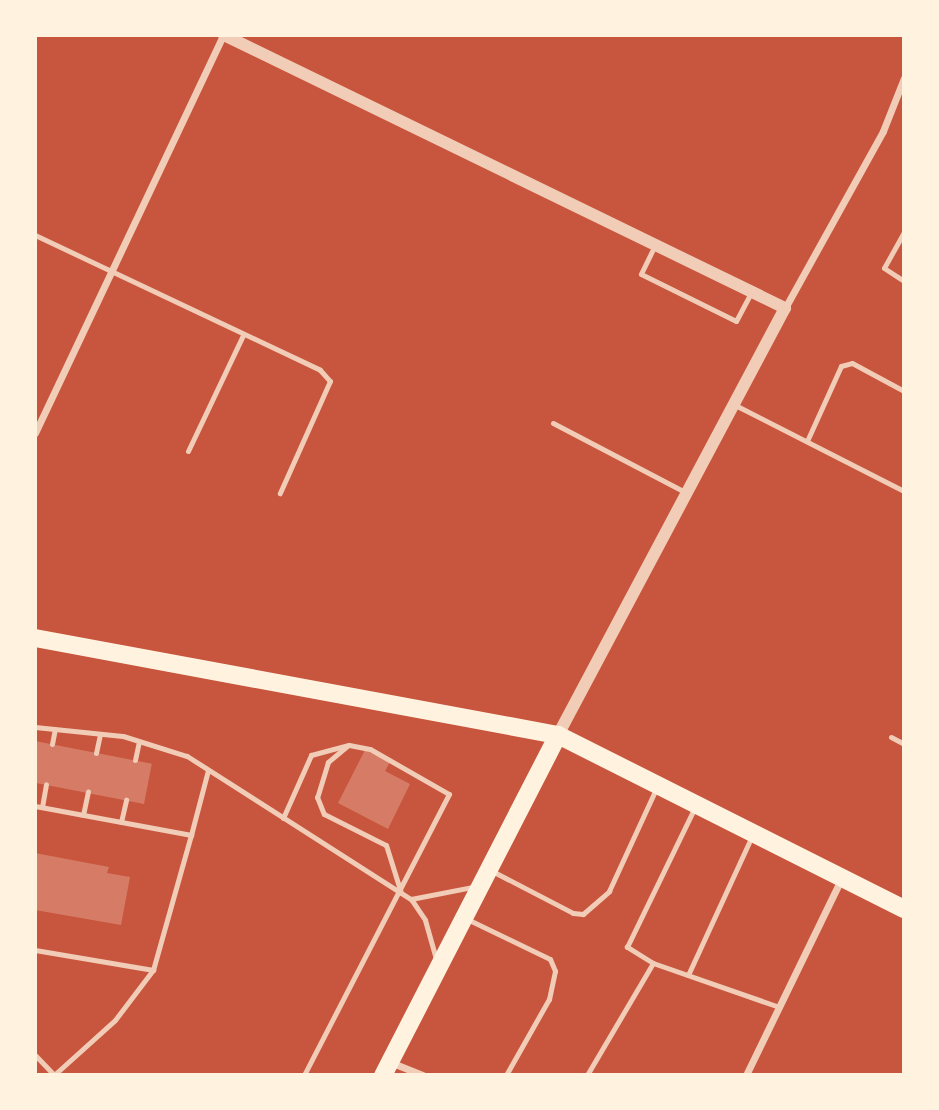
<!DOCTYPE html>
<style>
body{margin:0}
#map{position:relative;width:939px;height:1110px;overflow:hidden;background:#c8553d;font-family:Roboto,sans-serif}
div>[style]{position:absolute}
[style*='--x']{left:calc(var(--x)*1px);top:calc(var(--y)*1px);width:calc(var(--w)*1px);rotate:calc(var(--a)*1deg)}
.building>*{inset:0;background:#d67c66;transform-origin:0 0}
.service>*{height:5px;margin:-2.5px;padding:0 2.5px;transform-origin:2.5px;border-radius:2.5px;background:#f1ccb7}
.minor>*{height:7px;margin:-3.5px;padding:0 3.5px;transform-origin:3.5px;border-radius:3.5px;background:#f1ccb7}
.tertiary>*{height:12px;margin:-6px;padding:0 6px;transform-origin:6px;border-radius:6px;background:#f1ccb7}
.primary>*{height:18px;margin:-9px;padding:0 9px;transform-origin:9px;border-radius:9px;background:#fff3e0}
.trunk>*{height:18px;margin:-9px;padding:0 9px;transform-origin:9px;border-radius:9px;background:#fff3e0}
span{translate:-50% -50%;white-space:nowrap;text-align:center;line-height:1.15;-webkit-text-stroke:6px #fff3e0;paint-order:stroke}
.frame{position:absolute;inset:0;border:37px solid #fff3e0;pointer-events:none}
</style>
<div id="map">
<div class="building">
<div style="left:35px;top:741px;width:119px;height:41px;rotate:11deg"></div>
<div style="clip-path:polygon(365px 750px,390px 762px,385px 771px,410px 784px,388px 829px,338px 803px)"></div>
<div style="clip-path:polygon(35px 853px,109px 867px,107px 873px,130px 877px,121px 925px,35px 910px)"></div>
</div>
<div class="service">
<div style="--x:904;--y:232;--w:41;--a:119.1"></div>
<div style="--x:884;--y:268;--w:24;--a:33"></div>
<div style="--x:35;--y:235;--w:315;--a:25.3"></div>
<div style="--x:320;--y:370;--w:15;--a:48"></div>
<div style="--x:330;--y:381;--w:123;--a:114.1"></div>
<div style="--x:655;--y:245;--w:32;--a:116"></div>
<div style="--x:641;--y:274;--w:106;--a:26.3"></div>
<div style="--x:736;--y:321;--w:32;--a:-62"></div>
<div style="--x:735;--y:405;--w:190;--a:27"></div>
<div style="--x:553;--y:423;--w:151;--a:27.6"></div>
<div style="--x:807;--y:441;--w:82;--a:-65.6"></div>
<div style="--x:841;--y:366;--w:11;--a:-15"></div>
<div style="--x:852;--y:363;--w:59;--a:28.3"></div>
<div style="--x:188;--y:451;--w:128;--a:-64.6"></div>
<div style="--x:35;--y:727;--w:88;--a:5.8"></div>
<div style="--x:123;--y:736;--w:67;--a:17.4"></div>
<div style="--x:187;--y:756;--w:266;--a:32.6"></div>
<div style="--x:411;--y:899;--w:25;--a:56"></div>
<div style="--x:425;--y:920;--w:41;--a:74.2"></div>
<div style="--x:891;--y:737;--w:15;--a:28"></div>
<div style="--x:52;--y:744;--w:15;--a:-79"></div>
<div style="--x:347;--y:746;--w:25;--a:140"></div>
<div style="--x:328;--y:762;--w:37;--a:107"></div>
<div style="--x:317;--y:797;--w:18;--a:68"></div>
<div style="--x:324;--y:814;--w:69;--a:26.6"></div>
<div style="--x:386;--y:845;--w:50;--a:72.6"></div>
<div style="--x:96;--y:753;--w:19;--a:-78"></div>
<div style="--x:135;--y:760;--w:19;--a:-78"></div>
<div style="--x:35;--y:806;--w:159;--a:10.5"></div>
<div style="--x:191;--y:835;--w:67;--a:-75.3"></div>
<div style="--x:42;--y:807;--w:23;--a:-80"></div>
<div style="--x:83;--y:815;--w:24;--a:-78"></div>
<div style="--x:283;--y:818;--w:69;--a:-66"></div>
<div style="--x:311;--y:755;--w:39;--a:-15"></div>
<div style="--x:349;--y:745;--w:21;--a:11"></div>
<div style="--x:370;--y:749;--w:91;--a:29.7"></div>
<div style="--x:449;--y:794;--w:316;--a:117.3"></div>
<div style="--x:121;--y:822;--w:23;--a:-77"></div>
<div style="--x:492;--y:871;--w:91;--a:27.4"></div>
<div style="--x:573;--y:913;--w:10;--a:6"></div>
<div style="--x:583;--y:914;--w:35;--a:-41"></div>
<div style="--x:609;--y:891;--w:112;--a:-65.3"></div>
<div style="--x:411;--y:899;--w:67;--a:-11.1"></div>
<div style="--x:467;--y:919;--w:92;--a:25.7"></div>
<div style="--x:550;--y:959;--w:13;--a:67"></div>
<div style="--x:555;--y:971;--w:29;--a:102"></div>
<div style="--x:549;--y:999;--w:87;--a:119.5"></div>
<div style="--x:35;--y:950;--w:120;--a:9.6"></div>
<div style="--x:153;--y:970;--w:140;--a:-74.3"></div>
<div style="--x:653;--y:963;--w:31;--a:-148"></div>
<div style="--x:627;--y:947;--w:156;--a:-64.1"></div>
<div style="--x:688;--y:975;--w:153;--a:-65.3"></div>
<div style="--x:35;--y:1055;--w:28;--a:46"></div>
<div style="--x:54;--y:1075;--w:82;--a:-42"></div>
<div style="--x:115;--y:1020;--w:63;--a:-52.8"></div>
<div style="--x:587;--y:1075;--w:130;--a:-59.5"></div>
<div style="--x:653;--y:963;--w:133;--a:19.2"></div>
</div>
<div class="minor">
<div style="--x:785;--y:308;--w:202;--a:-61"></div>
<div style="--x:883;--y:131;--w:57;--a:-68.4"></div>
<div style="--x:35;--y:433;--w:440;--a:-64.7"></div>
<div style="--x:390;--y:1062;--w:35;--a:22"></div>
<div style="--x:746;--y:1075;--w:220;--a:-64.1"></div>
</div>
<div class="tertiary">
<div style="--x:224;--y:35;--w:624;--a:25.95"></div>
<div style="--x:785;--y:308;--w:484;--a:118"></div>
</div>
<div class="primary">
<div style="--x:558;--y:735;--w:387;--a:26.7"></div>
</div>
<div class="trunk">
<div style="--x:35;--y:638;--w:532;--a:10.51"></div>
<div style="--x:558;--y:735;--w:382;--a:117.2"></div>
</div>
<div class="frame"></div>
</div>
